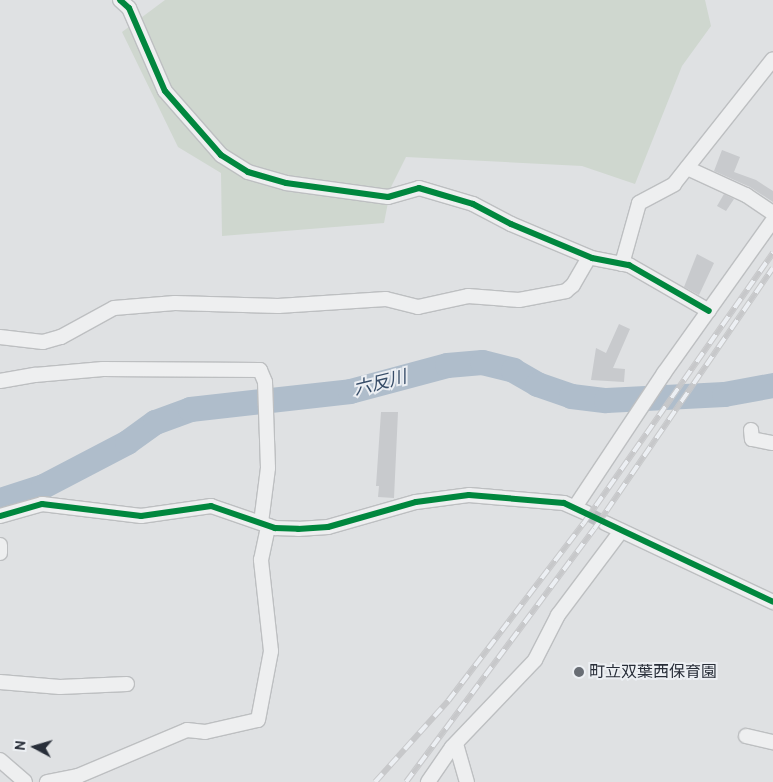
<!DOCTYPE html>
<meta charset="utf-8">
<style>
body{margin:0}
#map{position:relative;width:773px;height:782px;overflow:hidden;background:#dfe1e3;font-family:Cabin,"Noto Sans JP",sans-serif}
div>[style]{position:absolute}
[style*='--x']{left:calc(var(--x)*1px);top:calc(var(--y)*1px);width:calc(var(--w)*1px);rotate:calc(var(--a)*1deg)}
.green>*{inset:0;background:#cfd7cf}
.river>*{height:25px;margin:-12.5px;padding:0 12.5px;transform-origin:12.5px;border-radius:12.5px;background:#afbdcb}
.building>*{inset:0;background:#c8cacd}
.street-tunnel>*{height:14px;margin-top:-7px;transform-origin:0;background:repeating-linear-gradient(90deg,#babdc1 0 14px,transparent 0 21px)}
.roads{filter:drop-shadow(1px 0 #bdbfc1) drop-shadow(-1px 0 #bdbfc1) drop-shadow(0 1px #bdbfc1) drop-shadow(0 -1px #bdbfc1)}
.street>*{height:14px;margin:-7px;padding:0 7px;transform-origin:7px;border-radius:7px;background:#eeeff0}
.rail>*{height:5.5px;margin-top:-2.75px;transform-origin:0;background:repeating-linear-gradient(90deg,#eceff3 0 11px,#c7c8ca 0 22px);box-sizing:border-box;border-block:1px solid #c7c8ca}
.cycleway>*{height:6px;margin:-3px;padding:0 3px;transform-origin:3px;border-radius:3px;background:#00873e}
.dots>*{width:14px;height:14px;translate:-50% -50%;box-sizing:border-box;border:2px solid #eceff3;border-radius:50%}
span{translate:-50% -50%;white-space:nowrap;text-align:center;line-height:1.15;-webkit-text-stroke:4px #eceff3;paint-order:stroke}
.poi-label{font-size:16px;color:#282e39}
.left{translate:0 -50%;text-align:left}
.water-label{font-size:18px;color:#374d68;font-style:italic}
.north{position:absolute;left:10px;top:722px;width:50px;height:50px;-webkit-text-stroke:4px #eceff3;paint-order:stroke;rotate:276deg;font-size:14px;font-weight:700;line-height:20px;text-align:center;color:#282e39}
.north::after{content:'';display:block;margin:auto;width:18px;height:22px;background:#282e39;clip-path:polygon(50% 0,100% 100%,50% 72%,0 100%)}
</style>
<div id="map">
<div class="green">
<div style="clip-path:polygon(165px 0,705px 0,711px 26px,682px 66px,635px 184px,582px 166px,406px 157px,391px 187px,384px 223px,222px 236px,221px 173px,178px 147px,122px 32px)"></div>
</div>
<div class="river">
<div style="--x:0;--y:500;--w:45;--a:-18"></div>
<div style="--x:43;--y:486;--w:95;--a:-27.6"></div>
<div style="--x:127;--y:442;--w:34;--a:-36"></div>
<div style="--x:155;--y:422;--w:37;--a:-20"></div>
<div style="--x:190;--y:409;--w:161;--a:-6.4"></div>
<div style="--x:350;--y:391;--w:100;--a:-15"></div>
<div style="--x:447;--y:365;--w:35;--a:-5"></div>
<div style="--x:482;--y:362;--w:32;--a:14"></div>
<div style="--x:513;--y:370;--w:28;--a:30"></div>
<div style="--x:537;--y:384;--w:36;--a:19"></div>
<div style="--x:571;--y:396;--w:35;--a:7"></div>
<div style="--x:606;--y:400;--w:118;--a:-2.9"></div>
<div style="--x:724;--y:394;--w:50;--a:-10.4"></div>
</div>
<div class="building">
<div style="clip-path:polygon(722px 150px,740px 157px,734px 172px,756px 180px,773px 191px,773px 202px,750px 187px,714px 171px)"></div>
<div style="clip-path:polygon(724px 194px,734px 199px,726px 211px,717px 206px)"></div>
<div style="clip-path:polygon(697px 254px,714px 263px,699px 295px,684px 287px)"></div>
<div style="clip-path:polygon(619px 324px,630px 329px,613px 368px,625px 369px,624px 382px,591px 380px,596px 348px,606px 353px)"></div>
<div style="clip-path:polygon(381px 412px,398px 412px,394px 498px,378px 497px,379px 486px,376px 486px)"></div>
</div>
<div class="street-tunnel">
<div style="--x:586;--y:513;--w:21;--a:28"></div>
</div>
<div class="roads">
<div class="street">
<div style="--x:120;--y:0;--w:12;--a:42"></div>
<div style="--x:129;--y:8;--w:90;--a:66.6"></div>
<div style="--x:165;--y:91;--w:85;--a:48.8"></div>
<div style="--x:221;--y:155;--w:32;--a:32"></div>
<div style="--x:248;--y:172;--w:40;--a:16"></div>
<div style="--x:286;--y:183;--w:103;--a:7.8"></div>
<div style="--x:388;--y:197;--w:32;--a:-16"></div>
<div style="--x:419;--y:188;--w:56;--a:16.5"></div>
<div style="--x:473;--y:204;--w:43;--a:27.8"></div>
<div style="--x:511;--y:224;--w:88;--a:22.8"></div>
<div style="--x:592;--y:258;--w:38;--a:11"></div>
<div style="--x:629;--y:265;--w:92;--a:29.9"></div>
<div style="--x:687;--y:168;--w:65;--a:24.6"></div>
<div style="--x:746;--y:195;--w:32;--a:34"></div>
<div style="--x:622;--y:264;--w:63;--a:-74.4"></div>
<div style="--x:639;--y:203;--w:40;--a:-28"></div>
<div style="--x:674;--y:184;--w:159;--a:-51.6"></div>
<div style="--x:0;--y:337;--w:43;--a:6.6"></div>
<div style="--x:43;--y:342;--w:19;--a:-16"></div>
<div style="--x:61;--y:337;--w:60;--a:-28.7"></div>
<div style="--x:114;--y:308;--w:61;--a:-4.7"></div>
<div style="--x:175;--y:303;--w:103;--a:1.7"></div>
<div style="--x:278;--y:306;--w:108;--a:-3.7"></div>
<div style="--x:386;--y:299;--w:33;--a:14"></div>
<div style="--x:418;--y:307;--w:51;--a:-12.4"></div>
<div style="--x:468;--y:296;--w:51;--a:4.5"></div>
<div style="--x:519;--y:300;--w:48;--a:-10.8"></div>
<div style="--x:566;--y:291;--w:9;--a:-41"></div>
<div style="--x:573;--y:285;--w:32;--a:-60"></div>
<div style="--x:0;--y:381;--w:36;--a:-10"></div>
<div style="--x:35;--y:375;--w:68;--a:-5"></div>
<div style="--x:103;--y:369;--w:157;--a:0.4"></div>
<div style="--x:260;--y:370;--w:13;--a:67"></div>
<div style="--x:265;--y:382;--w:86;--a:88"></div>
<div style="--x:268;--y:468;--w:55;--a:97.3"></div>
<div style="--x:751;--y:430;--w:9;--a:84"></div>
<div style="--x:752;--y:439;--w:21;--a:11"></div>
<div style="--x:575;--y:507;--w:161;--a:-56.4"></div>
<div style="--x:664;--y:373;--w:188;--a:-54.5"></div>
<div style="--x:0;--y:516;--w:44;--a:-15.9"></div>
<div style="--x:42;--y:504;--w:100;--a:6.9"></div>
<div style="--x:141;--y:516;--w:71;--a:-8.1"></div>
<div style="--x:211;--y:506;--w:68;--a:19"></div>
<div style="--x:275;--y:528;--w:23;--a:2"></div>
<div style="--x:298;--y:529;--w:30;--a:-4"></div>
<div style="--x:328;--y:527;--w:91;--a:-15.9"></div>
<div style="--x:416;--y:502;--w:53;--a:-7.5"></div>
<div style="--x:469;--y:495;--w:95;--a:4.8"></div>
<div style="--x:564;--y:503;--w:24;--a:24"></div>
<div style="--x:605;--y:523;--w:186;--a:25.2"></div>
<div style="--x:0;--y:545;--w:8;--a:90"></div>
<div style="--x:0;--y:682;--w:60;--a:4.8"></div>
<div style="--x:60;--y:687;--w:67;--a:-2.6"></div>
<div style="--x:746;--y:736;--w:28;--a:13"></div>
<div style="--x:456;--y:744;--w:40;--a:74"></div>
<div style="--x:0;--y:760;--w:33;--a:41"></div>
<div style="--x:47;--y:782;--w:32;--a:-11"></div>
<div style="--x:78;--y:776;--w:118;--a:-22.9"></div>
<div style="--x:187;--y:730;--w:18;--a:6"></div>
<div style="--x:205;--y:732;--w:54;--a:-12.8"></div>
<div style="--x:258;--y:720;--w:70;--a:-79.3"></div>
<div style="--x:271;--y:651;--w:92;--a:-96.3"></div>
<div style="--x:261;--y:560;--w:35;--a:-78"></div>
<div style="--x:428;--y:782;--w:42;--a:-55.6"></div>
<div style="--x:452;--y:747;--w:120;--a:-46.3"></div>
<div style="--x:535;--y:660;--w:51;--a:-62.9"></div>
<div style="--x:558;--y:615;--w:105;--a:-53.1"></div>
</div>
</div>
<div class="rail">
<div style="--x:375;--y:782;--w:109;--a:-48"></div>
<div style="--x:448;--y:701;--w:223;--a:-52.7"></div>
<div style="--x:583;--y:524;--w:331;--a:-55"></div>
<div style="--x:406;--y:782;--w:315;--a:-53.4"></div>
<div style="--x:594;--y:529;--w:316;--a:-55.6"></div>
</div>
<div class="cycleway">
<div style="--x:120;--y:0;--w:12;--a:42"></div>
<div style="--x:129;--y:8;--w:90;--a:66.6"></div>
<div style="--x:165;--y:91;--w:85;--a:48.8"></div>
<div style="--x:221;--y:155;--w:32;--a:32"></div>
<div style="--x:248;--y:172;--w:40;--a:16"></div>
<div style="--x:286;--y:183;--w:103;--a:7.8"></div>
<div style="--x:388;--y:197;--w:32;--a:-16"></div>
<div style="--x:419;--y:188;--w:56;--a:16.5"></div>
<div style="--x:473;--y:204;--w:43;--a:27.8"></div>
<div style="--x:511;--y:224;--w:88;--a:22.8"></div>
<div style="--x:592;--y:258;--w:38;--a:11"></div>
<div style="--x:629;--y:265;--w:92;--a:29.9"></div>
<div style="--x:0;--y:516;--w:44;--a:-15.9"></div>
<div style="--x:42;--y:504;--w:100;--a:6.9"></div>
<div style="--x:141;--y:516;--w:71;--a:-8.1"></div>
<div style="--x:211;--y:506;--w:68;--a:19"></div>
<div style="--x:275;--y:528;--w:23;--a:2"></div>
<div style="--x:298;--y:529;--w:30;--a:-4"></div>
<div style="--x:328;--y:527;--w:91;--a:-15.9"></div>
<div style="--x:416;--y:502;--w:53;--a:-7.5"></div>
<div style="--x:469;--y:495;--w:95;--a:4.8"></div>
<div style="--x:564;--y:503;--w:231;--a:25.3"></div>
</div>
<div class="dots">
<div style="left:579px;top:672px;background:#686d74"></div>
</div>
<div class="poi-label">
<span class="left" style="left:589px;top:672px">町立双葉西保育園</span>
</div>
<div class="water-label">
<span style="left:380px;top:383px;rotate:-14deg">六反川</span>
</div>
<div class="north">N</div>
</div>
